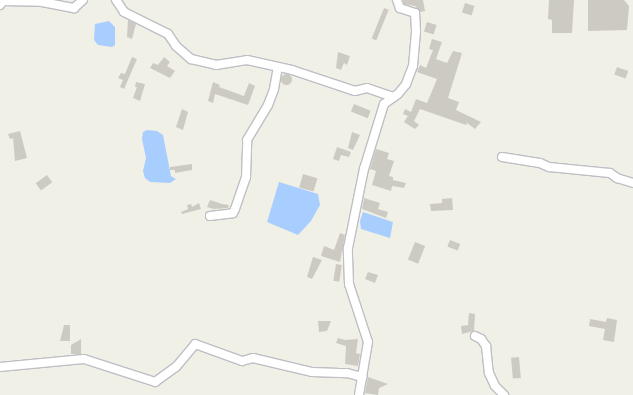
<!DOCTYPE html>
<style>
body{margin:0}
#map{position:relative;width:633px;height:395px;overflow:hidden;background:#f1f0e6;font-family:Signika,sans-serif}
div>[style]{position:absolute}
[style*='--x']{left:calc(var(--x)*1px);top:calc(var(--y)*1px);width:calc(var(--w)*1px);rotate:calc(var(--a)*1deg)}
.water>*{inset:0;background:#a8cdff}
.building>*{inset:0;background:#cccac3;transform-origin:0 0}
.round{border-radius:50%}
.roads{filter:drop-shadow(1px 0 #bebfc5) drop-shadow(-1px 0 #bebfc5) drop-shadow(0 1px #bebfc5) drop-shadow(0 -1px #bebfc5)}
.street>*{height:8px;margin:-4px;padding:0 4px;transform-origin:4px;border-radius:4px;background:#fff}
span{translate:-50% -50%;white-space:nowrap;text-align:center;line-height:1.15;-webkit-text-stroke:3px #fff;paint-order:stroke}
</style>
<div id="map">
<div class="water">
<div style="clip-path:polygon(109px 21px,115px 27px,115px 45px,112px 47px,98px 45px,94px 40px,95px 24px)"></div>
<div style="clip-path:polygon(147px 130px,157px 131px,163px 135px,171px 176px,176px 179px,170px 183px,150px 182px,145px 178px,143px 171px,146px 158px,142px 139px,143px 132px)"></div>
<div style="clip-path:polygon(279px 182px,318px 194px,320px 205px,311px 221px,298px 235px,267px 222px)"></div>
<div style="clip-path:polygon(363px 212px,393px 222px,390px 238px,361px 229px,360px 221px)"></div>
</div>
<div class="building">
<div style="clip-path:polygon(403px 0,423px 0,425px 11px,420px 12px,415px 6px,404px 4px)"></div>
<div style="clip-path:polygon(549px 0,574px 0,572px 33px,552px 33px,552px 20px,548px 19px)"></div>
<div style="clip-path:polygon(588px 0,624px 0,629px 6px,627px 30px,588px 31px)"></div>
<div style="left:465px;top:3px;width:10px;height:10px;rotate:17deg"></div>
<div style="left:384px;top:8px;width:5px;height:33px;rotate:22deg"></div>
<div style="clip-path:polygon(128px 20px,136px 24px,132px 39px,127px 37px)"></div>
<div style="left:427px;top:22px;width:10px;height:10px;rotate:17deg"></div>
<div style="clip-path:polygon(432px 39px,442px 42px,436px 59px,447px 63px,453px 51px,462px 53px,448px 98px,459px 102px,456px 110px,481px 122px,475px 129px,467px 123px,466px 125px,420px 109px,414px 121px,419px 125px,415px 129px,404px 122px,408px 116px,403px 114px,405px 109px,411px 112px,416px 99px,427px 103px,437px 79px,417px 72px,420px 65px,426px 68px,433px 50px,429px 49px)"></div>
<div style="clip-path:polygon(338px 52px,350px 56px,347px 65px,344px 63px,341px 70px,336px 68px)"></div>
<div style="clip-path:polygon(132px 57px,137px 59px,124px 89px,120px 87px,123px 80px,118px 78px,121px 73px,125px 74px)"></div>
<div style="clip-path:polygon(164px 57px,170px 62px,167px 66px,175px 71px,170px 78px,150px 68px,153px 63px,158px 65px)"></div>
<div style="left:617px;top:67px;width:12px;height:8px;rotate:20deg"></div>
<div class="round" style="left:280.5px;top:73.5px;width:11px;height:11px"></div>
<div style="clip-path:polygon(136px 82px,145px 84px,140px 101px,133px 98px,137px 87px,135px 87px)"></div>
<div style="clip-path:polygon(213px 82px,220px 85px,219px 87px,244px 96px,249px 83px,255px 86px,248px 105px,215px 94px,213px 103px,208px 101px)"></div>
<div style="left:354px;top:104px;width:18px;height:8px;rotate:22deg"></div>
<div style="clip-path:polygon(182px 109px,188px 112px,183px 130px,176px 127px)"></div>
<div style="clip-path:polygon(20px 131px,27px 158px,15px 161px,13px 138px,10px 139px,8px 134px)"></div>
<div style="clip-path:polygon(352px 132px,360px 135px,353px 150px,348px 148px)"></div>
<div style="clip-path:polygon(337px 147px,351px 152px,349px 157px,341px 155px,339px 161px,333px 159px)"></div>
<div style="clip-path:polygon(376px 149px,389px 153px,387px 159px,394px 161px,389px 176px,393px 177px,393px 180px,406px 183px,404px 188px,392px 186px,391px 191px,372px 185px,376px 171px,370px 169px)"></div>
<div style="clip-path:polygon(192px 164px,192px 170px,175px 173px,175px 170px,170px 170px,170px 167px)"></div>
<div style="left:303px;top:174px;width:15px;height:14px;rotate:16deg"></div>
<div style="left:47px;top:175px;width:9px;height:14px;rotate:54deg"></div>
<div style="clip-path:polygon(364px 198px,380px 203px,378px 209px,388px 212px,386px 218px,362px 209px)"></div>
<div style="clip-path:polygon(452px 198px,453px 210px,431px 211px,430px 204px,442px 203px,442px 199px)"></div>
<div style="clip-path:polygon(210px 200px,222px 204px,229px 205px,228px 208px,214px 209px,207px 207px)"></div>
<div style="clip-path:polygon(199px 203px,201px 209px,182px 214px,181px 212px,188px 209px,187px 205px,191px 204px,192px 207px)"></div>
<div style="clip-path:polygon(340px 233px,345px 235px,340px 262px,321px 256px,324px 246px,334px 250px)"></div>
<div style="left:450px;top:240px;width:11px;height:7px;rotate:22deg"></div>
<div style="left:415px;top:242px;width:11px;height:19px;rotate:22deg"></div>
<div style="clip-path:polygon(313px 257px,322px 260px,312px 279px,307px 277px)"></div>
<div style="left:336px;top:264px;width:6px;height:17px;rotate:9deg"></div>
<div style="clip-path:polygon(368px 272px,378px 275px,375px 283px,365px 279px)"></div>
<div style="clip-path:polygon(469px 313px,475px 314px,474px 331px,462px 334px,461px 326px,468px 325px)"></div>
<div style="clip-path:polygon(607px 318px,617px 320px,614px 342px,603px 340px,605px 329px,589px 326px,590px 319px,606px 322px)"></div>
<div style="clip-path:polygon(318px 321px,331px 321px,327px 331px,319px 332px)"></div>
<div style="clip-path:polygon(64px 325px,70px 325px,70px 341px,60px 341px)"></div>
<div style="clip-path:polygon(338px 338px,345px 340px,358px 339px,356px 353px,360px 354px,358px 366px,345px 364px,346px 346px,336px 343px)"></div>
<div style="clip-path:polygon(81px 339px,81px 354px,71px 354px,71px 345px)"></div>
<div style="left:519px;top:357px;width:21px;height:8px;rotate:85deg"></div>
<div style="clip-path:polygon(368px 377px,388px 384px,379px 388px,378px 395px,365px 393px)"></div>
</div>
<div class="roads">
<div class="street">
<div style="--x:116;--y:0;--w:14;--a:56"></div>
<div style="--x:124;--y:12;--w:49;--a:26.6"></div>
<div style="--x:168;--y:34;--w:14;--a:56"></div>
<div style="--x:176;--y:46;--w:20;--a:41"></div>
<div style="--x:191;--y:59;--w:26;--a:13"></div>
<div style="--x:216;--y:65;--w:31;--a:-9"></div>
<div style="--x:247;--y:60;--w:46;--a:12.5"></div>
<div style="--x:292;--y:70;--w:66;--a:18.4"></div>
<div style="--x:355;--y:91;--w:12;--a:-14"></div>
<div style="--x:367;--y:88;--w:28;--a:19"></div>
<div style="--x:0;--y:5;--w:5;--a:-53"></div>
<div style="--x:3;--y:1;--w:39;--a:1"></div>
<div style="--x:42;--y:2;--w:33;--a:11"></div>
<div style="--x:74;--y:8;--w:12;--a:-42"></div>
<div style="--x:502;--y:157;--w:38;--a:9"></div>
<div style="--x:540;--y:163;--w:10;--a:24"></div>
<div style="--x:549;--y:167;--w:61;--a:5.6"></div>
<div style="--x:610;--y:173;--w:9;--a:36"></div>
<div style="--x:617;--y:178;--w:17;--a:17"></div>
<div style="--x:210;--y:216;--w:23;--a:-7"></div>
<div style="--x:233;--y:213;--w:4;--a:-63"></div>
<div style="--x:235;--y:209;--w:34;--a:-71"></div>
<div style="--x:246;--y:177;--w:37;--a:-88"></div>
<div style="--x:247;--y:140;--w:41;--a:-59"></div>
<div style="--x:268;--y:105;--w:17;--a:-69"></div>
<div style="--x:274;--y:89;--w:22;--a:-80"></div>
<div style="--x:475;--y:336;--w:7;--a:27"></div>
<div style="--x:481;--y:339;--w:9;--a:54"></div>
<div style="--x:486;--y:346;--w:27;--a:84"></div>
<div style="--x:489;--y:373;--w:14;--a:65"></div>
<div style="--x:495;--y:386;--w:13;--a:45"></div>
<div style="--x:0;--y:367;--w:84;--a:-5.4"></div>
<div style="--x:84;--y:359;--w:75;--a:17.9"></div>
<div style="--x:155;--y:382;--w:26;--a:-36"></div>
<div style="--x:176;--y:367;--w:30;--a:-50"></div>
<div style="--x:195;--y:344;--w:50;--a:19.9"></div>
<div style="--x:242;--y:361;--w:11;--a:-15"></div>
<div style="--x:253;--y:358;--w:61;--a:13.3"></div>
<div style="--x:312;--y:372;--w:35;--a:2"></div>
<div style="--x:347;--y:373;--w:16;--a:15"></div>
<div style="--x:359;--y:395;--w:54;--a:-80.4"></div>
<div style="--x:368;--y:342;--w:61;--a:-108.1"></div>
<div style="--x:349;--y:284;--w:36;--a:-92"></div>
<div style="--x:348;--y:248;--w:81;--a:-78.6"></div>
<div style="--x:364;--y:169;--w:68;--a:-72.9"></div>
<div style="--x:384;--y:104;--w:17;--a:-36"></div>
<div style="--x:398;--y:94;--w:13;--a:-51"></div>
<div style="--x:406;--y:84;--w:19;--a:-69"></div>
<div style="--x:413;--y:66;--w:35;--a:-85"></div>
<div style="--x:416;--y:31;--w:18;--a:-93"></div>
<div style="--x:415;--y:13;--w:16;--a:-162"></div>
<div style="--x:400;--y:8;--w:9;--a:-111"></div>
</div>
</div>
</div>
